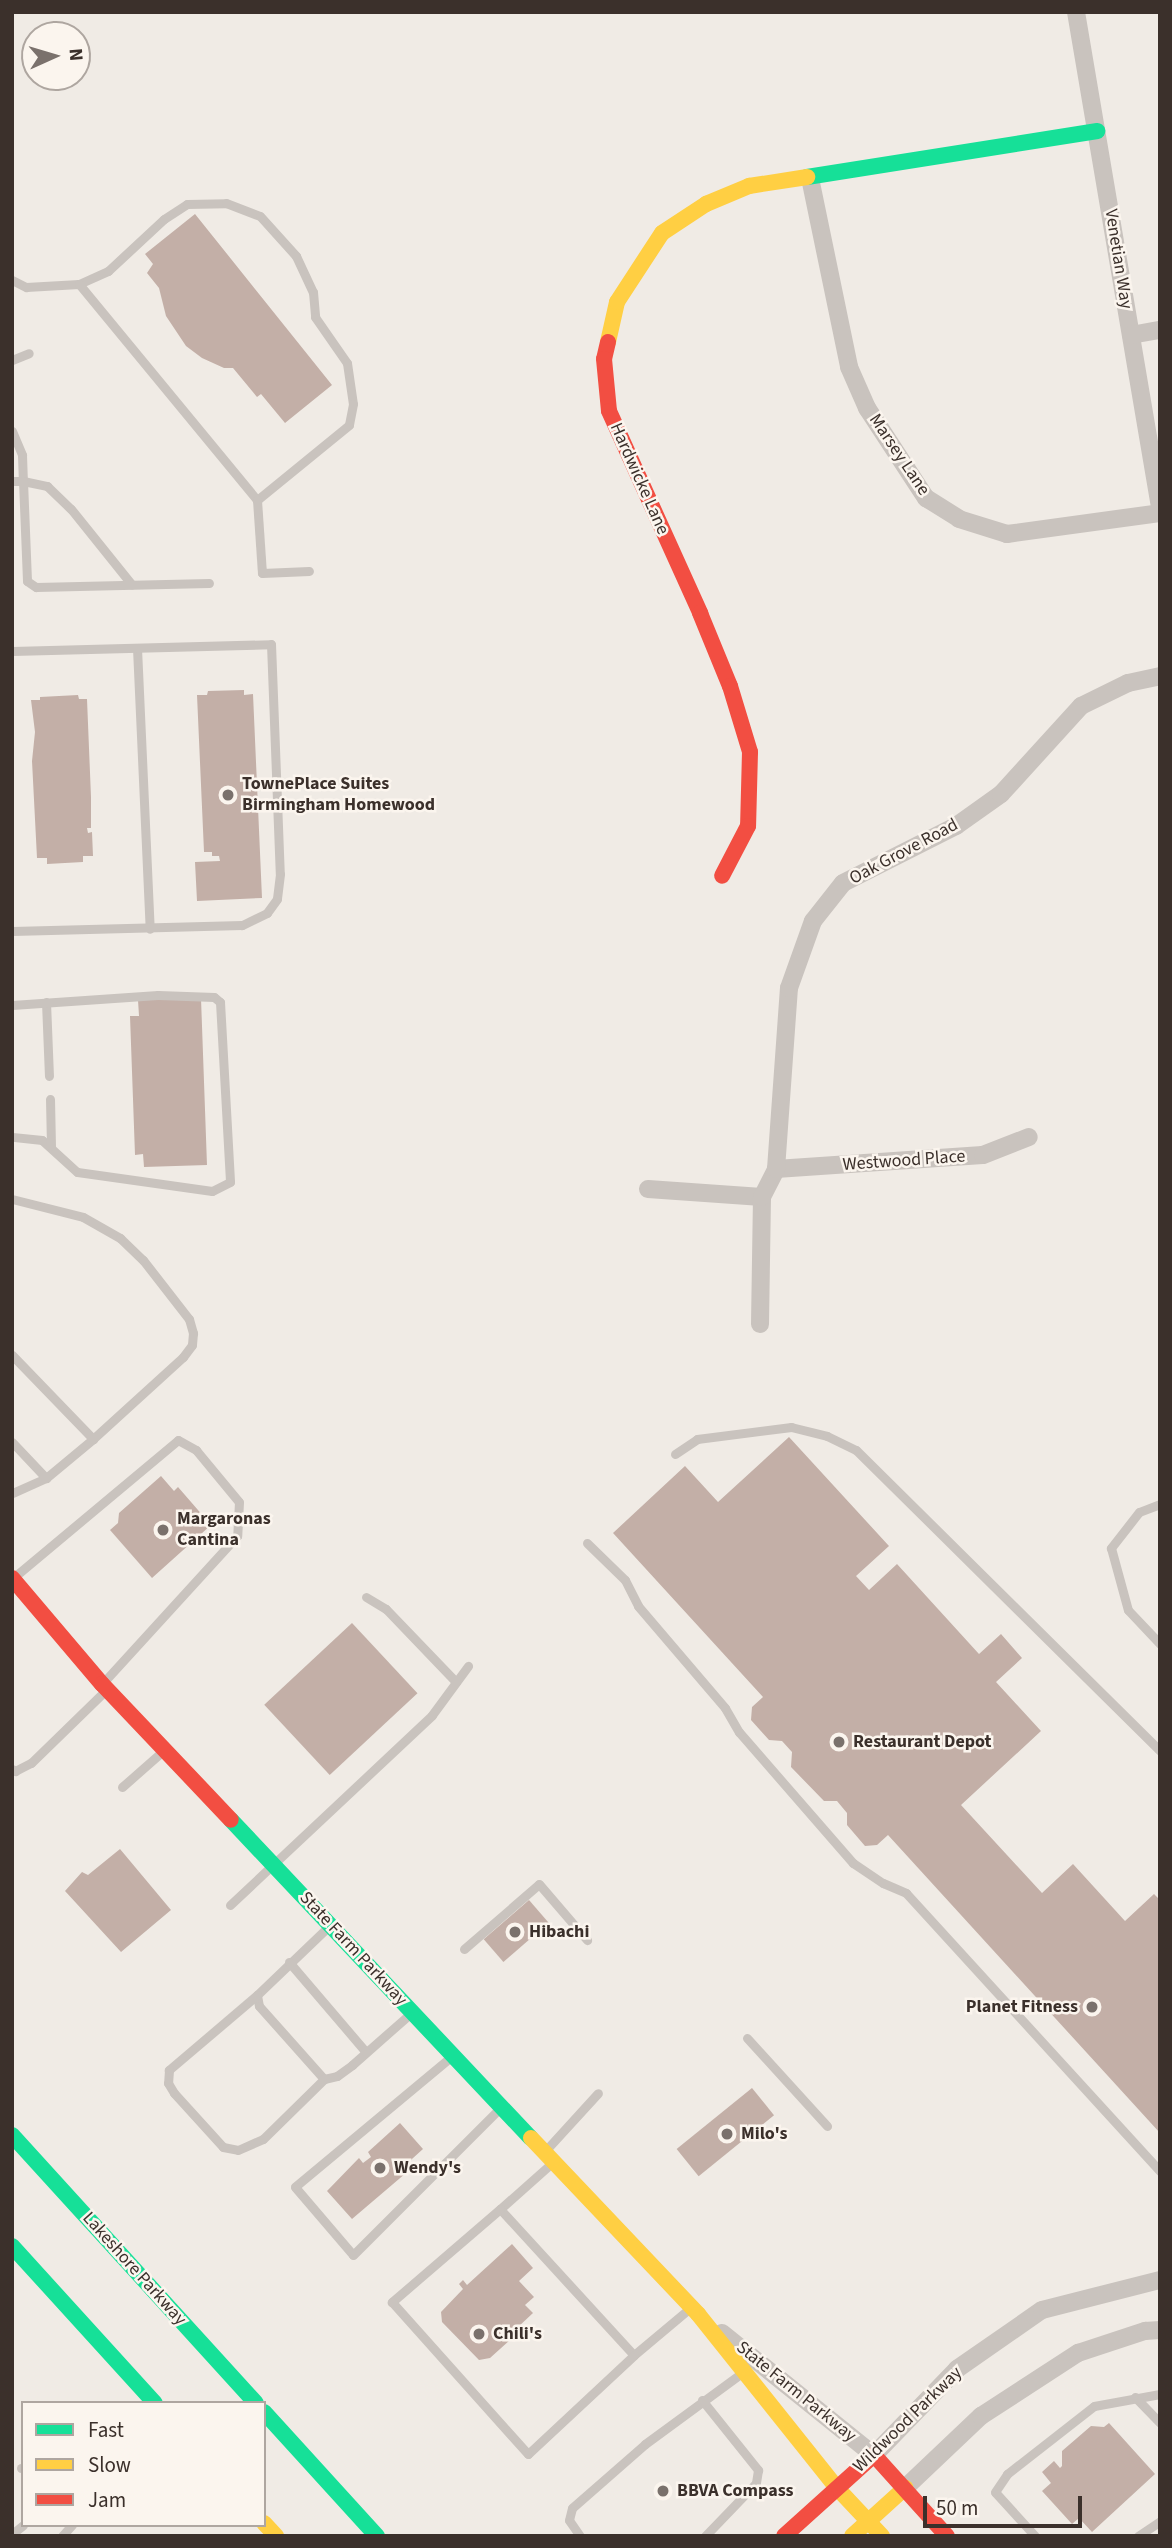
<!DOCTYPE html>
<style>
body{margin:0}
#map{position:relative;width:1172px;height:2548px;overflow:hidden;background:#f0ebe5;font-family:"Source Sans 3",sans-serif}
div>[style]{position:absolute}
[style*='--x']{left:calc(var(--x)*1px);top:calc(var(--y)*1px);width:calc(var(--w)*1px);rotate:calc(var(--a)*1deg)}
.building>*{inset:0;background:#c3afa7;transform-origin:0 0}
.lane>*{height:9px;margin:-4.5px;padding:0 4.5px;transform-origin:4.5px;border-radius:4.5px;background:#c9c3be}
.street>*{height:18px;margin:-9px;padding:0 9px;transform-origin:9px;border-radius:9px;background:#c9c3be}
.fast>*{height:16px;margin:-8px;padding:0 8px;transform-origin:8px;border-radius:8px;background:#16e098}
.slow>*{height:16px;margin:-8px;padding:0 8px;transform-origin:8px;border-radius:8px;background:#ffcf43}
.jam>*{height:16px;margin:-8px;padding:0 8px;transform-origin:8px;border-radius:8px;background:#f24e42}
.dots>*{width:19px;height:19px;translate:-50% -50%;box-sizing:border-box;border:4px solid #fbf5ee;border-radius:50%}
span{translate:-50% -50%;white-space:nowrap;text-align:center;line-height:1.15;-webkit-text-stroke:5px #fbf5ee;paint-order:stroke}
.street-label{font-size:18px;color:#3b302b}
.poi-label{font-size:18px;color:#3b302b;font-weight:700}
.left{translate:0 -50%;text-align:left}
.right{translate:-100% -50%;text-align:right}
.frame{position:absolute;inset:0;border:14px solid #3b302b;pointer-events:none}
.legend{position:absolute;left:21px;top:2401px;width:245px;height:126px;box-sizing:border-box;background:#fbf5ee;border:2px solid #aea6a0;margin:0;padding:9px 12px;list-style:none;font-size:21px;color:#3b302b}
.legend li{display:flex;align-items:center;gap:14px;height:35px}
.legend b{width:35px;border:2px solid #aea6a0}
.north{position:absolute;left:21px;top:21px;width:70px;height:70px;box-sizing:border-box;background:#fbf5ee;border:2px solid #aea6a0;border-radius:50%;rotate:86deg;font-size:19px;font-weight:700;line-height:28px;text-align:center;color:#3b302b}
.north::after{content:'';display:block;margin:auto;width:24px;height:32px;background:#7a716c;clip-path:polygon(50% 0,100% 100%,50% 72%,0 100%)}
.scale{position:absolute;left:923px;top:2496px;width:159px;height:32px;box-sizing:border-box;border:4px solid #3b302b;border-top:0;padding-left:9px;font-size:21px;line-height:24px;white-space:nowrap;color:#3b302b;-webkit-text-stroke:5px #fbf5ee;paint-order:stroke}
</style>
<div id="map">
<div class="building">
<div style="clip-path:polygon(195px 214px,332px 385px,285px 423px,261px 394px,257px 397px,233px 368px,224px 368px,202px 358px,186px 346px,166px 316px,159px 288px,147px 273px,153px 264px,145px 254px)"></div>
<div style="clip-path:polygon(244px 690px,244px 695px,253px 694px,262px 898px,197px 901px,195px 862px,220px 861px,219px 856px,212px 856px,212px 852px,204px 852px,197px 695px,207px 695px,208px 691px)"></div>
<div style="clip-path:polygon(78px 695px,79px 699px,87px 699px,91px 797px,91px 828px,87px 828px,88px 833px,92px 832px,93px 856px,83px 856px,83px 862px,47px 864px,47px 858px,37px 858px,32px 761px,35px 732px,31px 700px,40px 700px,40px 697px)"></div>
<div style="clip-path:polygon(201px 998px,207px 1165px,144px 1167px,143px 1154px,135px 1155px,130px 1016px,139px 1016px,138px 1000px)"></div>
<div style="clip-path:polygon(789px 1437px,889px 1546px,856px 1576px,869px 1590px,897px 1564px,979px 1654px,1001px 1634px,1022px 1658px,996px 1682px,1041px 1731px,961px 1805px,1042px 1893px,1073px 1864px,1125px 1921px,1154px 1894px,1160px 1900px,1160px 2133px,888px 1835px,877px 1845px,865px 1846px,847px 1825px,847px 1813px,837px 1801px,824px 1801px,791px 1767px,792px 1752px,782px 1741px,769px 1740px,751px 1720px,752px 1707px,763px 1697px,613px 1533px,685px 1466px,718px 1502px)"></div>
<div style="clip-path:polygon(161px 1476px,174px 1491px,178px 1487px,211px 1525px,152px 1578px,110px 1530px,118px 1523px,119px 1513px)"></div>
<div style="left:352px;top:1623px;width:96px;height:120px;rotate:47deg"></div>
<div style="clip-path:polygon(120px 1849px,171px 1910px,121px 1952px,65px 1891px,82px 1872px,88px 1875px)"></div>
<div style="left:529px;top:1900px;width:30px;height:60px;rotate:49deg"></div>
<div style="left:752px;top:2088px;width:35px;height:97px;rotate:51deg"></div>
<div style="clip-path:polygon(400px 2123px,423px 2149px,402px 2168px,406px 2173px,352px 2219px,327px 2191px,359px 2158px,363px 2163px,371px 2157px,368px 2152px)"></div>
<div style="clip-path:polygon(512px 2244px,533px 2268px,519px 2281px,534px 2297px,525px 2305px,533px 2313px,517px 2328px,520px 2331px,490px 2358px,479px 2360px,442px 2322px,441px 2312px,463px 2289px,459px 2284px,463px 2280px,467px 2285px)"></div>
<div style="clip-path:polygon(1109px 2423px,1155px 2474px,1092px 2532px,1079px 2518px,1072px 2524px,1042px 2491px,1051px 2483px,1042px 2472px,1054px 2461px,1060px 2468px,1062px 2466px,1062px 2451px,1091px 2426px,1104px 2427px)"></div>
</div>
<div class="lane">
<div style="--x:12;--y:280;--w:16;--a:27"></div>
<div style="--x:26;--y:287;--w:53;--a:-3.2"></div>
<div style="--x:79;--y:284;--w:32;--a:-24"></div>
<div style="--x:108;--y:271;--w:76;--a:-42.9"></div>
<div style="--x:164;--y:219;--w:27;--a:-33"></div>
<div style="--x:187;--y:204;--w:39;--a:-1"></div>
<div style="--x:226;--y:203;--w:36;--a:21"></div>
<div style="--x:260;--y:216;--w:54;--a:48"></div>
<div style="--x:296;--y:256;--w:40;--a:65"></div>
<div style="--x:313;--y:292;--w:25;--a:85"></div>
<div style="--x:315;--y:317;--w:56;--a:55.2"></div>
<div style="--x:347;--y:363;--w:41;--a:81.7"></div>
<div style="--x:353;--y:404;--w:21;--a:101"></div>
<div style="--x:349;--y:425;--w:119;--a:140.8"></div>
<div style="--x:257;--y:500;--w:280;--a:-129.5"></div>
<div style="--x:12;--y:360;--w:18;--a:-22"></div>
<div style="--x:12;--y:431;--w:26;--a:67"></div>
<div style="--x:22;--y:455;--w:26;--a:88"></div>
<div style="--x:23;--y:481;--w:25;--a:12"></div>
<div style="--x:47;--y:486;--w:33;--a:44"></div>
<div style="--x:71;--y:509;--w:97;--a:51.2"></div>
<div style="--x:12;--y:481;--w:11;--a:0"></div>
<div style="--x:23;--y:481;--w:100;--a:87.7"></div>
<div style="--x:27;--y:581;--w:11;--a:34"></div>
<div style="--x:36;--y:587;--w:173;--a:-1.3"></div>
<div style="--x:257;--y:500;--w:73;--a:86.1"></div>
<div style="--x:262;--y:573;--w:47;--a:-2.4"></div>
<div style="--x:137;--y:648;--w:281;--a:87.4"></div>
<div style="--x:12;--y:651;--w:259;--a:-1.5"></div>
<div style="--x:271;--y:644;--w:230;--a:87.8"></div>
<div style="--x:280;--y:874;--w:25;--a:97"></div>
<div style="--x:277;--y:899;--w:17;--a:126"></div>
<div style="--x:267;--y:913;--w:28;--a:154"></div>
<div style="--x:242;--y:925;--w:230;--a:178.5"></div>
<div style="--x:46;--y:1002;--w:74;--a:87.7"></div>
<div style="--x:12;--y:1005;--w:146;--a:-3.9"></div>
<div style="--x:158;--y:995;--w:56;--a:2"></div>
<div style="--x:214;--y:997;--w:8;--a:40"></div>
<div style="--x:220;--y:1002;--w:180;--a:86.8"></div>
<div style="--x:230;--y:1182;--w:20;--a:153"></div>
<div style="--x:212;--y:1191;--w:136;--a:-172"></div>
<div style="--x:77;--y:1172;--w:47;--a:-137.6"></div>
<div style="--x:42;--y:1140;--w:30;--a:-174"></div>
<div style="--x:50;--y:1099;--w:47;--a:88.8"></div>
<div style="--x:12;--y:1199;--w:73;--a:14.2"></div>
<div style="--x:83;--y:1217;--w:43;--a:29.6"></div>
<div style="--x:120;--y:1238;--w:32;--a:44"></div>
<div style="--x:143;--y:1260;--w:75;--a:52.1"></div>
<div style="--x:189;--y:1319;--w:15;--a:74"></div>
<div style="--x:193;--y:1333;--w:12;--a:95"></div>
<div style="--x:192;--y:1345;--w:15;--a:127"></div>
<div style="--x:183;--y:1357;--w:122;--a:137.7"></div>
<div style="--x:93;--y:1439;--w:61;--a:140.3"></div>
<div style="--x:46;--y:1478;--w:37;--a:156"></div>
<div style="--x:12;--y:1355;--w:117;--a:46"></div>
<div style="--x:12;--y:1442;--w:50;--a:46.6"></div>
<div style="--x:675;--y:1454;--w:27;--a:-34"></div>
<div style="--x:697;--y:1439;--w:95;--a:-7.3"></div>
<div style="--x:791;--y:1427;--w:37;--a:14"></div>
<div style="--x:827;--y:1436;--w:32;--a:26"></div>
<div style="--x:856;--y:1450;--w:428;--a:44.7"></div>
<div style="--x:1160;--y:1504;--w:22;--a:159"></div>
<div style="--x:1139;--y:1512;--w:46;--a:127.9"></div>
<div style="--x:1111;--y:1548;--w:64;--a:74.7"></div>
<div style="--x:1128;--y:1610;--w:47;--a:46.7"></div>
<div style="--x:587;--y:1543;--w:53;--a:44.2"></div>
<div style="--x:625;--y:1580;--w:29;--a:63"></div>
<div style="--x:638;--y:1606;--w:134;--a:49.5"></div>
<div style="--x:725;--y:1708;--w:28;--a:60"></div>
<div style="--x:739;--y:1732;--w:174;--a:49"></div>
<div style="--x:853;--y:1863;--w:36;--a:34"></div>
<div style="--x:883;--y:1883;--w:25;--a:23"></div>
<div style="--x:906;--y:1893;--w:377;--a:47.6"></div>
<div style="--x:13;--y:1578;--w:215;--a:-39.9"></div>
<div style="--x:178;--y:1440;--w:21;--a:29"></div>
<div style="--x:196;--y:1450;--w:67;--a:50.4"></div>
<div style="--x:239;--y:1502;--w:34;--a:93"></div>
<div style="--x:237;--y:1536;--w:199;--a:132.4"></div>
<div style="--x:366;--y:1597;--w:23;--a:31"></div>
<div style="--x:386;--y:1609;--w:101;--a:46.2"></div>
<div style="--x:12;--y:1769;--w:4;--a:34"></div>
<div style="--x:15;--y:1771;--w:18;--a:-27"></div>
<div style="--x:31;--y:1763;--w:106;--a:-44.2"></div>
<div style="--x:122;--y:1787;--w:55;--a:-41.3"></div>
<div style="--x:230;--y:1905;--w:277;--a:-43.2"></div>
<div style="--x:432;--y:1715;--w:61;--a:-53.7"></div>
<div style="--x:328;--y:1927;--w:98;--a:136.2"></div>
<div style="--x:257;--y:1995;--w:11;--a:80"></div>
<div style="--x:259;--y:2006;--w:98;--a:48.3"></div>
<div style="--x:324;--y:2079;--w:13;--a:-13"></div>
<div style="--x:337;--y:2076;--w:19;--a:-36"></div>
<div style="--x:352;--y:2065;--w:79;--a:-41.4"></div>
<div style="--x:464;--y:1949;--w:99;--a:-40.9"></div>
<div style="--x:539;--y:1884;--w:74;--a:49.4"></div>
<div style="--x:289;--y:1962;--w:117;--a:49.5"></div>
<div style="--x:257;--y:1995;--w:116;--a:139.6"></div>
<div style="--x:169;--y:2070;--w:13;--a:94"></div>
<div style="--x:168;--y:2083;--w:12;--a:59"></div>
<div style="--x:174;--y:2093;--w:73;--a:47.8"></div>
<div style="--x:223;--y:2147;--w:15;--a:11"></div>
<div style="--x:238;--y:2150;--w:27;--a:-24"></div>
<div style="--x:263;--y:2139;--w:86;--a:-44.5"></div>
<div style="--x:747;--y:2038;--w:119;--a:47.7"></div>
<div style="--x:452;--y:2056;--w:204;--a:140.2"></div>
<div style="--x:295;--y:2187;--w:89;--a:49.5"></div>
<div style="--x:353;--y:2255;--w:206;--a:-45"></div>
<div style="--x:546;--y:2150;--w:77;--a:-47.6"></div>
<div style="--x:553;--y:2162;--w:71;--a:138.4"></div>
<div style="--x:500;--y:2209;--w:198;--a:47.5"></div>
<div style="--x:634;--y:2355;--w:73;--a:-40"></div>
<div style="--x:500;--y:2209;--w:143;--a:139.3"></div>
<div style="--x:392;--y:2302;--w:204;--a:48.2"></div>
<div style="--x:528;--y:2454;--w:145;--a:-43"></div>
<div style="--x:1135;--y:2397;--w:36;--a:46"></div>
<div style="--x:702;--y:2400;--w:90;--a:51.3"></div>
<div style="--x:758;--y:2470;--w:13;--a:99"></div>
<div style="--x:756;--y:2483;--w:74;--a:133.9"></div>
<div style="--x:21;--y:2468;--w:2;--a:0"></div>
<div style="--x:12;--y:2534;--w:14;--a:-39"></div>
<div style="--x:62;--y:2536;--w:15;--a:-48"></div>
<div style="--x:580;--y:2536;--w:19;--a:-125"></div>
<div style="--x:569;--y:2520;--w:12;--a:-76"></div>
<div style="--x:572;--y:2508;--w:97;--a:-41.2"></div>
<div style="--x:645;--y:2444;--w:122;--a:-36.3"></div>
<div style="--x:1035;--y:2536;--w:59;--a:-132.3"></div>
<div style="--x:995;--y:2492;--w:22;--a:-56"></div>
<div style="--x:1007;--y:2474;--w:110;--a:-38"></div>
<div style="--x:1094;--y:2406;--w:67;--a:-10.3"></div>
<div style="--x:1138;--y:2536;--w:27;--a:-34"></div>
</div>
<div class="street">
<div style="--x:1076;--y:12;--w:502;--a:80.37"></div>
<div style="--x:810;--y:178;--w:193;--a:78.3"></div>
<div style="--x:849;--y:367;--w:45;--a:66.3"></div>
<div style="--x:867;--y:408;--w:108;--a:56.8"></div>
<div style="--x:926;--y:498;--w:39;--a:32"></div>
<div style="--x:959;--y:519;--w:50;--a:17.4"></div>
<div style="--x:1007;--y:534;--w:154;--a:-7.8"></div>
<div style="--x:1131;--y:335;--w:29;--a:-10"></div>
<div style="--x:776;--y:1169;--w:207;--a:-3.9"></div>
<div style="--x:983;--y:1155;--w:49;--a:-21.4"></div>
<div style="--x:648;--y:1189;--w:114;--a:4"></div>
<div style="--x:760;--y:1324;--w:127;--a:-89.1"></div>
<div style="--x:762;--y:1197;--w:31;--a:-63"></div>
<div style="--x:776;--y:1169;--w:181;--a:-85.9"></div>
<div style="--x:789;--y:988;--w:71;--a:-70.3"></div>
<div style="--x:813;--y:921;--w:48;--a:-51.7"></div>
<div style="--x:843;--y:883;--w:127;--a:-26.8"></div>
<div style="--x:956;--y:826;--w:55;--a:-35.4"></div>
<div style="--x:1001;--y:794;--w:119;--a:-47.7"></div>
<div style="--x:1081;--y:706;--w:52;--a:-26.1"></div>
<div style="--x:1128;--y:683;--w:33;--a:-12"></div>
<div style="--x:722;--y:2333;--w:195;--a:38.8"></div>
<div style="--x:874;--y:2455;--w:120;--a:-46"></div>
<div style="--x:957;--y:2369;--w:103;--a:-34.8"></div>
<div style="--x:1042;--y:2310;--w:122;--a:-14.3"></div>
<div style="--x:905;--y:2488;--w:105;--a:-43.5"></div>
<div style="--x:981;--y:2416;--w:116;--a:-33"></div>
<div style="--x:1078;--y:2353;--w:71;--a:-18.2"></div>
<div style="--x:1145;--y:2331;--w:15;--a:-4"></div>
</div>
<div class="fast">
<div style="--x:807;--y:177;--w:294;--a:-9"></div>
<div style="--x:231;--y:1820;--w:437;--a:46.7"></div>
<div style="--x:12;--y:2135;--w:362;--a:47.7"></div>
<div style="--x:12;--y:2246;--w:212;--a:47.7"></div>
<div style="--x:264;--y:2412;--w:168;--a:47.7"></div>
</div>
<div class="slow">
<div style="--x:608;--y:342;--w:41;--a:-77.3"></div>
<div style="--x:617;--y:302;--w:82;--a:-56.9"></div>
<div style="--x:662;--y:233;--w:53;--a:-33.4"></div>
<div style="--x:706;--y:204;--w:47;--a:-22.7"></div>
<div style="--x:749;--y:186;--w:59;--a:-8.8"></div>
<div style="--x:531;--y:2138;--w:243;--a:46.5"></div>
<div style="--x:698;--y:2314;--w:223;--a:51.4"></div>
<div style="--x:837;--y:2488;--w:66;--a:46.8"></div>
<div style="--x:264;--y:2523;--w:18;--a:47"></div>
<div style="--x:852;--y:2536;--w:72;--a:-42.2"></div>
</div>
<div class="jam">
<div style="--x:608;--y:342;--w:17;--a:103"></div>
<div style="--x:604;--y:359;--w:52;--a:84.5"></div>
<div style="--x:609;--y:411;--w:222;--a:65.7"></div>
<div style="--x:700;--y:613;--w:79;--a:67.7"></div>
<div style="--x:730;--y:686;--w:69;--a:73.1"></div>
<div style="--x:750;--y:752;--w:74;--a:91.5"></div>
<div style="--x:748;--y:826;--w:56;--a:117.5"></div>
<div style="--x:12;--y:1578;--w:139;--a:49.7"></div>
<div style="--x:102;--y:1684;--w:187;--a:46.5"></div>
<div style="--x:784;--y:2536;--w:121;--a:-42"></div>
<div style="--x:874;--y:2455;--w:109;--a:48"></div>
</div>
<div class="dots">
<div style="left:228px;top:795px;background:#7a716c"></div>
<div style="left:163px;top:1530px;background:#7a716c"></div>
<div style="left:839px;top:1742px;background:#7a716c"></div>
<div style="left:515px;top:1932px;background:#7a716c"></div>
<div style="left:1092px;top:2007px;background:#7a716c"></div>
<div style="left:727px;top:2134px;background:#7a716c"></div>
<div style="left:380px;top:2168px;background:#7a716c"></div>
<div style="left:479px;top:2334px;background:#7a716c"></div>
<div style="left:663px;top:2491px;background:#7a716c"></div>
</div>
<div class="street-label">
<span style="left:1118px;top:259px;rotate:81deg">Venetian Way</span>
<span style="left:899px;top:455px;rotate:56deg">Marsey Lane</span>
<span style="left:639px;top:479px;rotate:66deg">Hardwicke Lane</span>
<span style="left:904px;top:852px;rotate:-28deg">Oak Grove Road</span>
<span style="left:904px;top:1161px;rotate:-4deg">Westwood Place</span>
<span style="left:353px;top:1949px;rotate:47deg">State Farm Parkway</span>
<span style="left:134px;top:2269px;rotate:48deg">Lakeshore Parkway</span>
<span style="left:796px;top:2392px;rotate:39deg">State Farm Parkway</span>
<span style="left:908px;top:2420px;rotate:-44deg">Wildwood Parkway</span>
</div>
<div class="poi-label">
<span class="left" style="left:242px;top:795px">TownePlace Suites<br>Birmingham Homewood</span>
<span class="left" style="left:177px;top:1530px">Margaronas<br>Cantina</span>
<span class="left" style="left:853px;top:1742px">Restaurant Depot</span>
<span class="left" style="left:529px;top:1932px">Hibachi</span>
<span class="right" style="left:1078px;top:2007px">Planet Fitness</span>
<span class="left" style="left:741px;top:2134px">Milo's</span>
<span class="left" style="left:394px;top:2168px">Wendy's</span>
<span class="left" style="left:493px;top:2334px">Chili's</span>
<span class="left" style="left:677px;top:2491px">BBVA Compass</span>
</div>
<div class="frame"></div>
<ul class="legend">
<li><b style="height:9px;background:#16e098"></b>Fast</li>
<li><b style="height:9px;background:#ffcf43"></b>Slow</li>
<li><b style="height:9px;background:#f24e42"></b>Jam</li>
</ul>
<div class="north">N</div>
<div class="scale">50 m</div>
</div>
